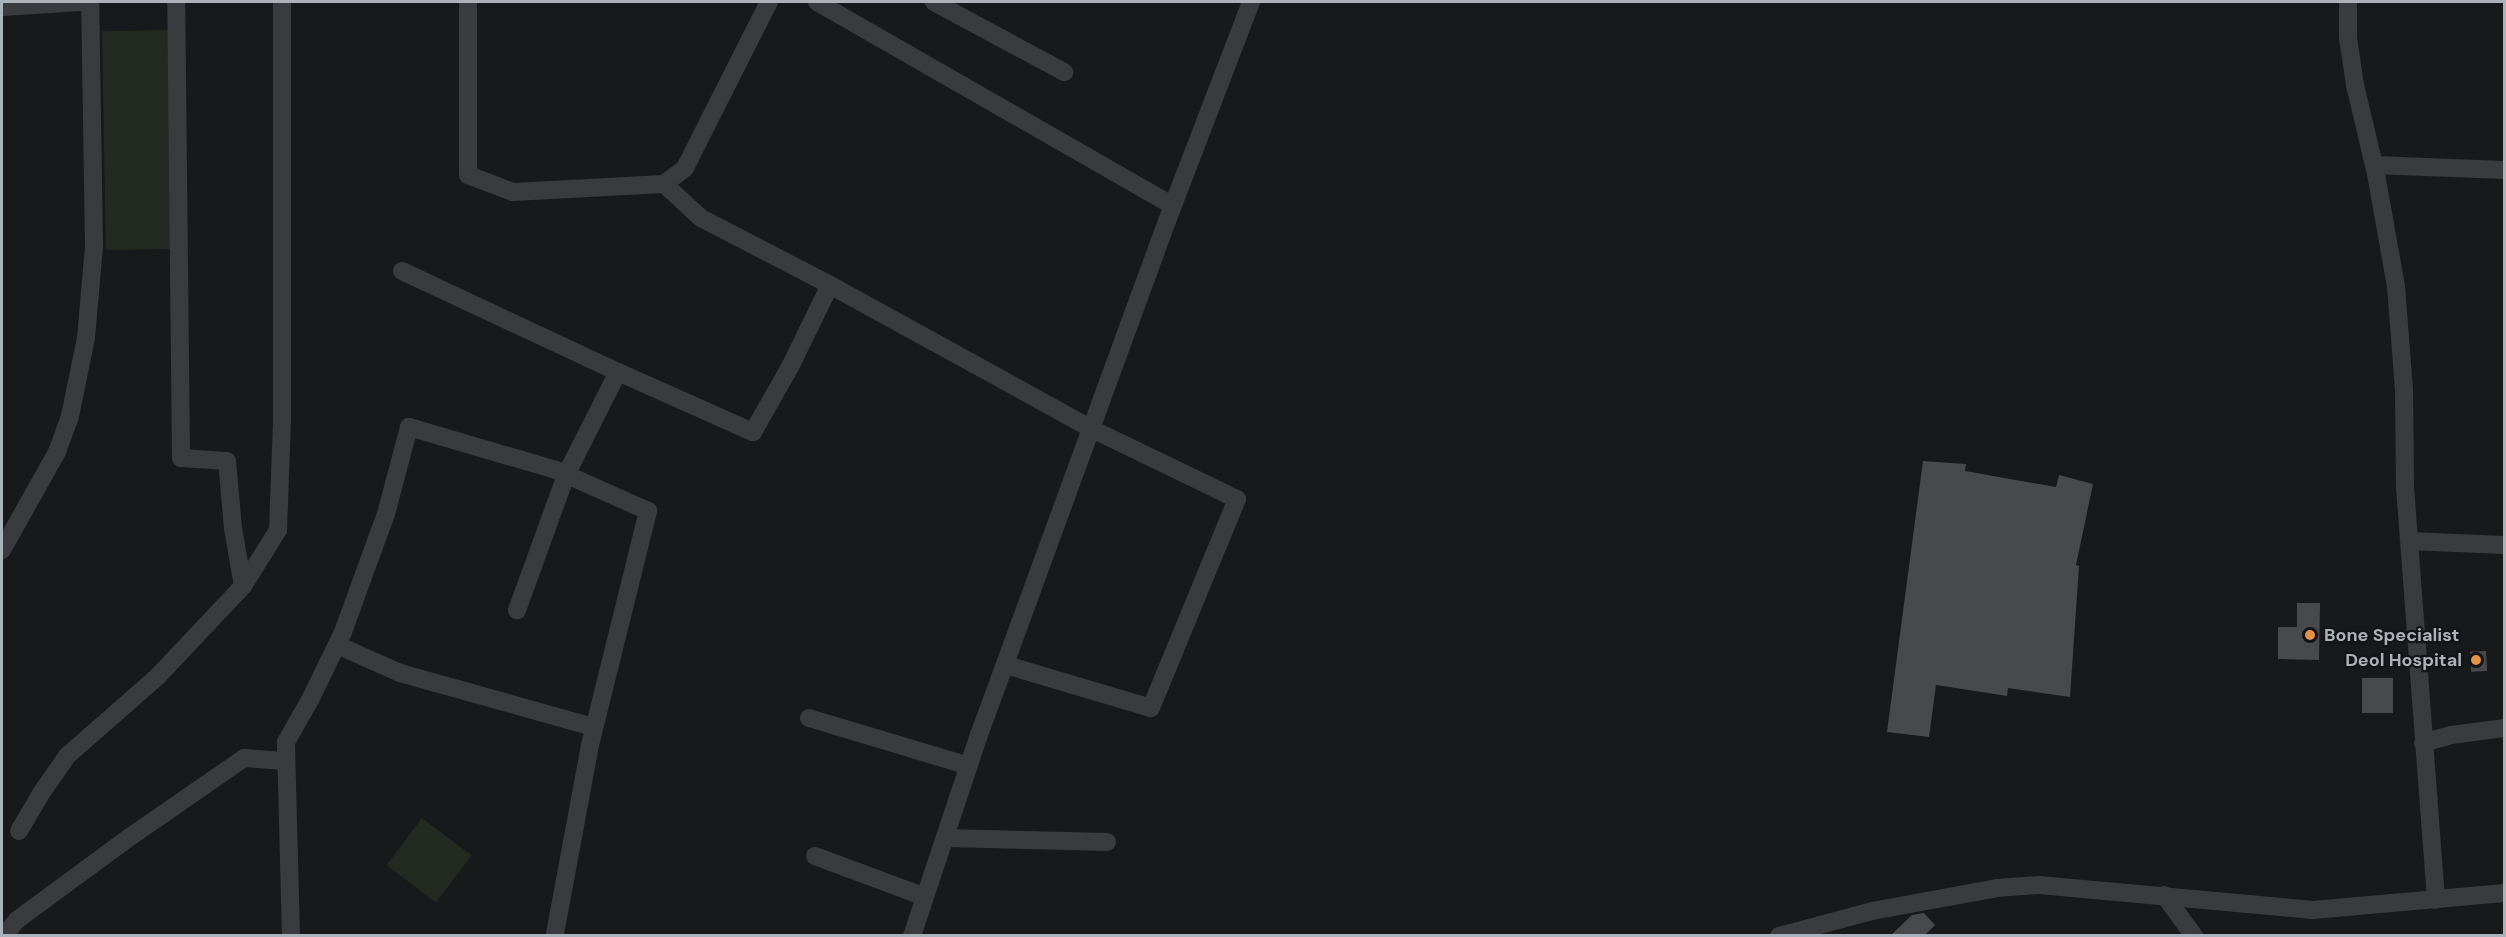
<!DOCTYPE html>
<style>
body{margin:0}
#map{position:relative;width:2506px;height:937px;overflow:hidden;background:#18191a;font-family:"DM Sans",sans-serif}
div>[style]{position:absolute}
[style*='--x']{left:calc(var(--x)*1px);top:calc(var(--y)*1px);width:calc(var(--w)*1px);rotate:calc(var(--a)*1deg)}
.green>*{inset:0;background:#232a22;transform-origin:0 0}
.building>*{inset:0;background:#47494d;transform-origin:0 0}
.street>*{height:18px;margin:-9px;padding:0 9px;transform-origin:9px;border-radius:9px;background:#3a3b3f}
.dots>*{width:16px;height:16px;translate:-50% -50%;box-sizing:border-box;border:3px solid #131415;border-radius:50%}
span{translate:-50% -50%;white-space:nowrap;text-align:center;line-height:1.15;-webkit-text-stroke:4.5px #131415;paint-order:stroke}
.poi-label{font-size:18px;color:#acb2b9;font-weight:700}
.left{translate:0 -50%;text-align:left}
.right{translate:-100% -50%;text-align:right}
.frame{position:absolute;inset:0;border:3px solid #acb2b9;pointer-events:none}
</style>
<div id="map">
<div class="green">
<div style="left:168px;top:30px;width:219px;height:66px;rotate:89deg"></div>
<div style="left:422px;top:818px;width:62px;height:59px;rotate:37deg"></div>
</div>
<div class="building">
<div style="clip-path:polygon(1923px 461px,1966px 464px,1965px 471px,2056px 487px,2059px 475px,2093px 484px,2076px 565px,2079px 566px,2070px 697px,2008px 688px,2007px 696px,1936px 685px,1929px 737px,1887px 732px)"></div>
<div style="clip-path:polygon(2297px 603px,2320px 603px,2319px 660px,2278px 659px,2278px 627px,2297px 627px)"></div>
<div style="left:2486px;top:651px;width:20px;height:16px;rotate:87deg"></div>
<div style="left:2362px;top:678px;width:31px;height:35px"></div>
<div style="clip-path:polygon(1924px 913px,1935px 925px,1924px 936px,1890px 936px,1912px 915px)"></div>
</div>
<div class="street">
<div style="--x:468;--y:2;--w:173;--a:90"></div>
<div style="--x:468;--y:175;--w:48;--a:20.7"></div>
<div style="--x:513;--y:192;--w:151;--a:-3"></div>
<div style="--x:664;--y:184;--w:26;--a:-37"></div>
<div style="--x:685;--y:168;--w:186;--a:-63.2"></div>
<div style="--x:817;--y:2;--w:410;--a:29.8"></div>
<div style="--x:934;--y:2;--w:148;--a:28.3"></div>
<div style="--x:2348;--y:2;--w:36;--a:90"></div>
<div style="--x:2348;--y:38;--w:48;--a:81.5"></div>
<div style="--x:2355;--y:85;--w:91;--a:76.7"></div>
<div style="--x:2376;--y:174;--w:114;--a:79.9"></div>
<div style="--x:2396;--y:286;--w:103;--a:85.6"></div>
<div style="--x:2404;--y:389;--w:98;--a:89.4"></div>
<div style="--x:2405;--y:487;--w:414;--a:85.7"></div>
<div style="--x:2;--y:7;--w:80;--a:-3.6"></div>
<div style="--x:2374;--y:165;--w:130;--a:2.2"></div>
<div style="--x:664;--y:184;--w:50;--a:42.6"></div>
<div style="--x:701;--y:218;--w:145;--a:27.4"></div>
<div style="--x:402;--y:271;--w:238;--a:25.1"></div>
<div style="--x:618;--y:372;--w:115;--a:116.8"></div>
<div style="--x:566;--y:475;--w:144;--a:109.9"></div>
<div style="--x:618;--y:372;--w:148;--a:24"></div>
<div style="--x:753;--y:432;--w:75;--a:-60.4"></div>
<div style="--x:790;--y:367;--w:91;--a:-64"></div>
<div style="--x:830;--y:285;--w:299;--a:28.8"></div>
<div style="--x:1092;--y:429;--w:161;--a:25.8"></div>
<div style="--x:1237;--y:499;--w:226;--a:112.4"></div>
<div style="--x:1151;--y:708;--w:151;--a:-163.5"></div>
<div style="--x:2410;--y:541;--w:94;--a:2.4"></div>
<div style="--x:2;--y:550;--w:112;--a:-60.7"></div>
<div style="--x:57;--y:452;--w:38;--a:-70"></div>
<div style="--x:70;--y:416;--w:80;--a:-78.4"></div>
<div style="--x:86;--y:338;--w:92;--a:-85"></div>
<div style="--x:94;--y:246;--w:244;--a:-90.9"></div>
<div style="--x:243;--y:586;--w:66;--a:-58"></div>
<div style="--x:278;--y:530;--w:109;--a:-87.9"></div>
<div style="--x:282;--y:421;--w:419;--a:-90"></div>
<div style="--x:337;--y:645;--w:69;--a:24"></div>
<div style="--x:400;--y:673;--w:201;--a:15.6"></div>
<div style="--x:809;--y:718;--w:167;--a:16.7"></div>
<div style="--x:2423;--y:743;--w:29;--a:-16"></div>
<div style="--x:2451;--y:735;--w:53;--a:-7.5"></div>
<div style="--x:19;--y:831;--w:45;--a:-59.5"></div>
<div style="--x:42;--y:792;--w:44;--a:-55.2"></div>
<div style="--x:67;--y:756;--w:121;--a:-41.3"></div>
<div style="--x:158;--y:676;--w:124;--a:-46.6"></div>
<div style="--x:243;--y:586;--w:59;--a:-99.8"></div>
<div style="--x:233;--y:528;--w:67;--a:-95.1"></div>
<div style="--x:227;--y:461;--w:46;--a:-176.3"></div>
<div style="--x:181;--y:458;--w:456;--a:-90.6"></div>
<div style="--x:945;--y:838;--w:162;--a:1.4"></div>
<div style="--x:815;--y:856;--w:117;--a:20.4"></div>
<div style="--x:2164;--y:895;--w:51;--a:53.8"></div>
<div style="--x:4;--y:936;--w:21;--a:-51"></div>
<div style="--x:17;--y:920;--w:140;--a:-36.3"></div>
<div style="--x:130;--y:837;--w:139;--a:-34.7"></div>
<div style="--x:244;--y:758;--w:41;--a:4.2"></div>
<div style="--x:291;--y:936;--w:194;--a:-91.5"></div>
<div style="--x:286;--y:742;--w:48;--a:-60.3"></div>
<div style="--x:310;--y:700;--w:76;--a:-64.1"></div>
<div style="--x:343;--y:632;--w:126;--a:-70"></div>
<div style="--x:386;--y:514;--w:90;--a:-75.2"></div>
<div style="--x:409;--y:427;--w:153;--a:16.3"></div>
<div style="--x:556;--y:470;--w:101;--a:24"></div>
<div style="--x:648;--y:511;--w:241;--a:103.9"></div>
<div style="--x:590;--y:745;--w:191;--a:100.5"></div>
<div style="--x:912;--y:936;--w:212;--a:-71.6"></div>
<div style="--x:979;--y:735;--w:547;--a:-69.91"></div>
<div style="--x:1167;--y:221;--w:235;--a:-69"></div>
<div style="--x:1779;--y:936;--w:96;--a:-15"></div>
<div style="--x:1872;--y:911;--w:127;--a:-10.4"></div>
<div style="--x:1997;--y:888;--w:42;--a:-4.1"></div>
<div style="--x:2039;--y:885;--w:275;--a:5.2"></div>
<div style="--x:2313;--y:910;--w:192;--a:-5.1"></div>
</div>
<div class="dots">
<div style="left:2310px;top:635px;background:#e49346"></div>
<div style="left:2476px;top:660px;background:#e49346"></div>
</div>
<div class="poi-label">
<span class="left" style="left:2324px;top:635px">Bone Specialist</span>
<span class="right" style="left:2462px;top:660px">Deol Hospital</span>
</div>
<div class="frame"></div>
</div>
